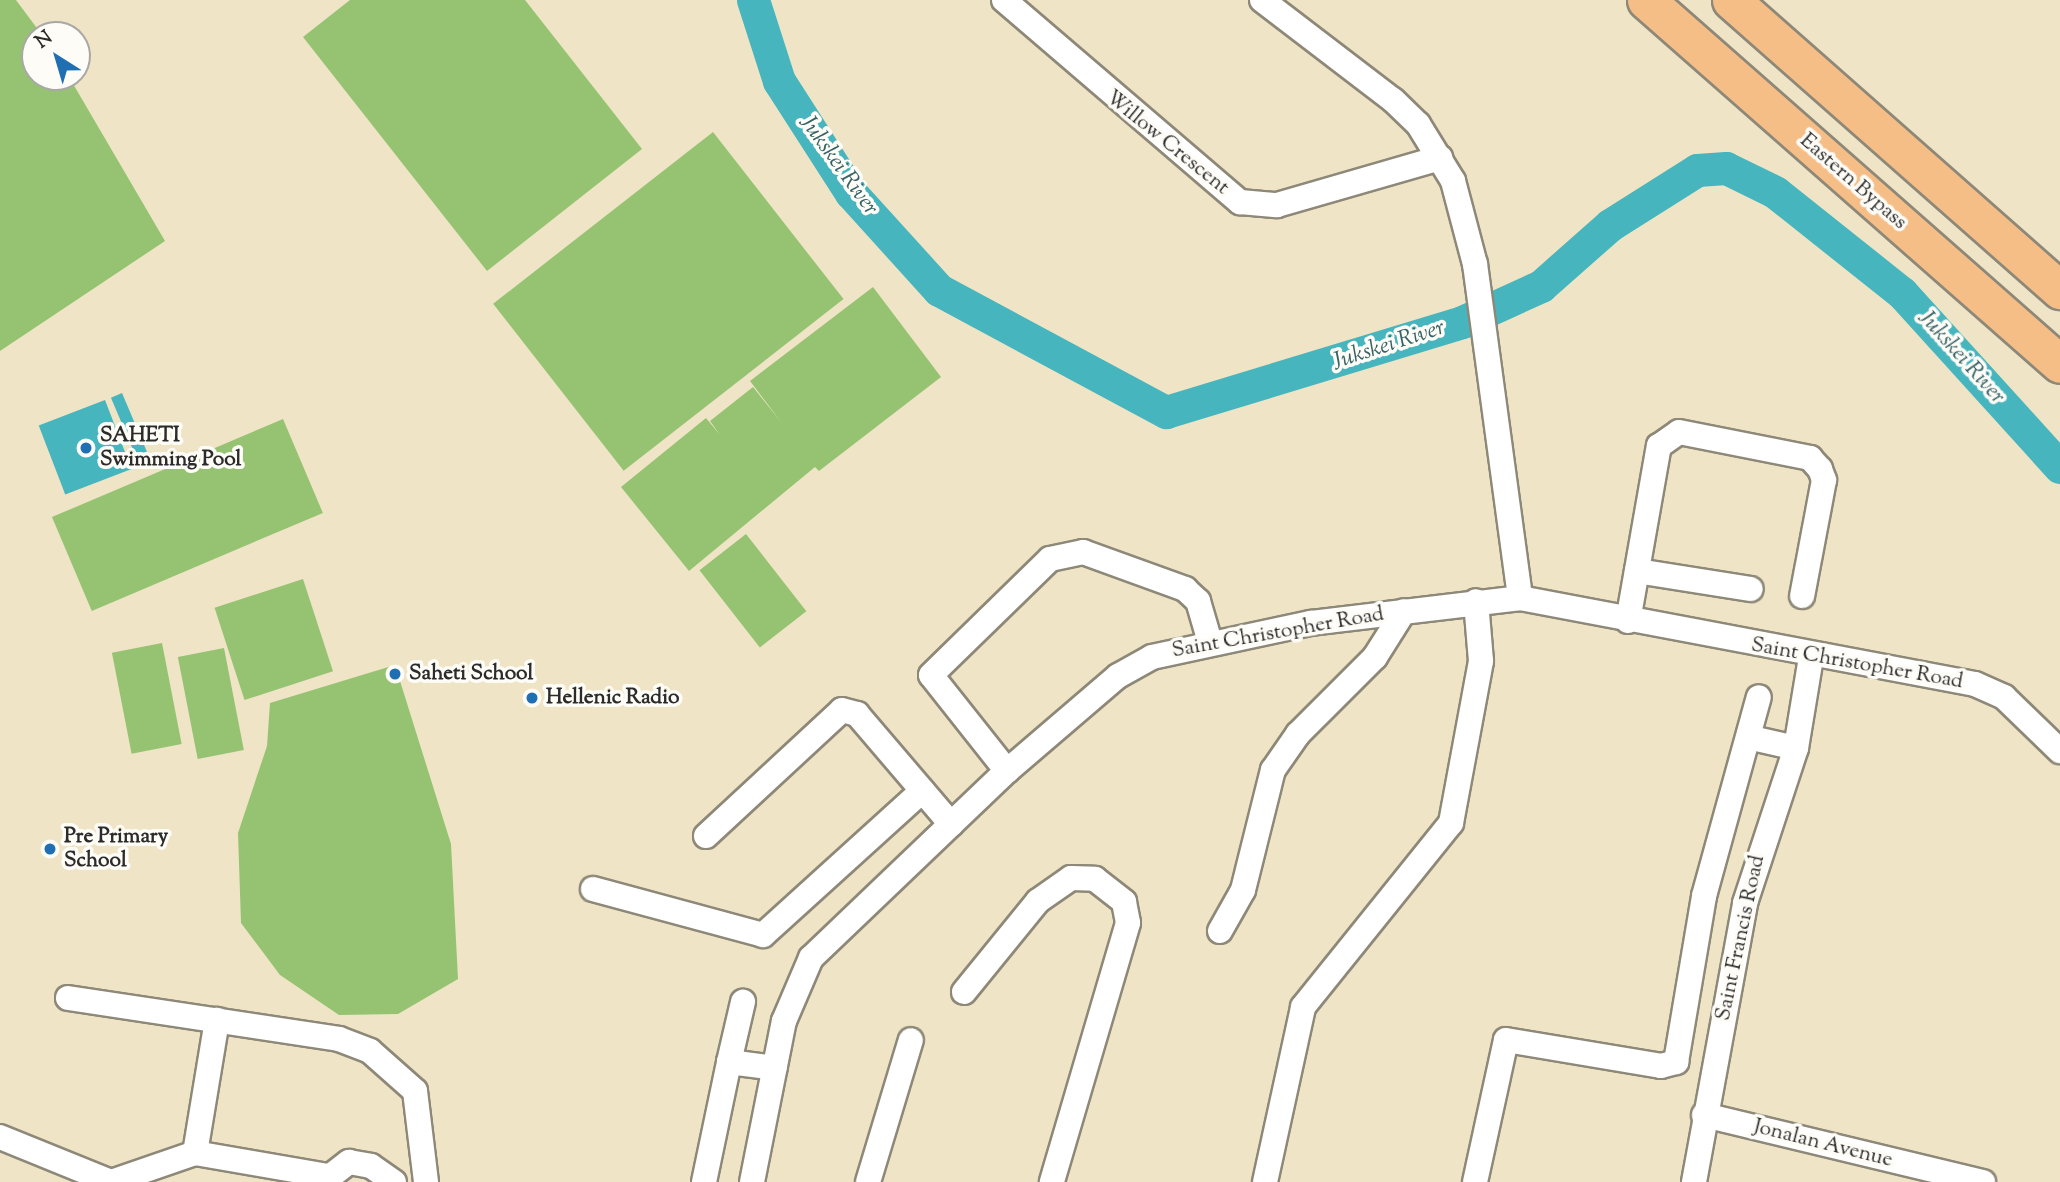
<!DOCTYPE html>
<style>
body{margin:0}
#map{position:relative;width:2060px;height:1182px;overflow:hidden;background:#efe4c6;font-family:"Sorts Mill Goudy",serif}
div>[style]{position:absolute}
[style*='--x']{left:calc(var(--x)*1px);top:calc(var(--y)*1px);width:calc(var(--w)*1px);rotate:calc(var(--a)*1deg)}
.green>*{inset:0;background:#95c372;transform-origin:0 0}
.water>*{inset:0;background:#46b5be;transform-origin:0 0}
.river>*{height:33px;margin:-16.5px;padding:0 16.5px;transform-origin:16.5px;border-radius:16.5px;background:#46b5be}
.roads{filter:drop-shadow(2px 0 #8d8878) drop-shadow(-2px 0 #8d8878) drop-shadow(0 2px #8d8878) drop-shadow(0 -2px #8d8878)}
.minor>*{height:24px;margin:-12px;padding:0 12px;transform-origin:12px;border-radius:12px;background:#fff}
.highway>*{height:37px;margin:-18.5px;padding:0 18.5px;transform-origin:18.5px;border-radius:18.5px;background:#f6be87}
.dots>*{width:19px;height:19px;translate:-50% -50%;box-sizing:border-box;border:4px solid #fdfcf7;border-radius:50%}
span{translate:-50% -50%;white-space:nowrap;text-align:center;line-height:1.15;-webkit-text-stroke:7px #fdfcf7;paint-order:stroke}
.street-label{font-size:21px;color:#2b2b2b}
.poi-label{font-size:21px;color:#2b2b2b;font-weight:700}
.left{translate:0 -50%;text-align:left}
.water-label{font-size:23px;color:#366266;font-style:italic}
.north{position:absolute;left:21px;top:21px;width:70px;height:70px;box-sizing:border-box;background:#fdfcf7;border:2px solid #a9a8a5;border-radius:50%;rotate:323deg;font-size:19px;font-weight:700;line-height:28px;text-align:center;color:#2b2b2b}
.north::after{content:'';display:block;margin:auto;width:24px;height:32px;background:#1f6fb2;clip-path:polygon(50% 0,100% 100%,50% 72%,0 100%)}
</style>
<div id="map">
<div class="green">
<div style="clip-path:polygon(0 0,16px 0,42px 35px,35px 35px,35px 77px,69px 77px,165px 241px,0 351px)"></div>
<div style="clip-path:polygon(350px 0,525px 0,642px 149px,487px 271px,303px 37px)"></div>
<div style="left:713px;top:132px;width:212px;height:279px;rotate:52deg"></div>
<div style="clip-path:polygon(873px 287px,941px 377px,819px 471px,815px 467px,689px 571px,621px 487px,706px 418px,720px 435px,710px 421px,753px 387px,781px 422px,750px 381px)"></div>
<div style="left:283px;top:419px;width:102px;height:251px;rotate:67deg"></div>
<div style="left:746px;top:534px;width:98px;height:59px;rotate:52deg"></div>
<div style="left:303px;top:579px;width:97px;height:93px;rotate:72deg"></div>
<div style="left:162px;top:643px;width:103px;height:51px;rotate:79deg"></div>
<div style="left:224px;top:648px;width:104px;height:47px;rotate:79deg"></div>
<div style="clip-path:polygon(395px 665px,451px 844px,458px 979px,398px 1014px,339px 1015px,280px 975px,241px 923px,238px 833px,267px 746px,270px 703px)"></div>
</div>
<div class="water">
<div style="left:122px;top:393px;width:73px;height:12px;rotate:67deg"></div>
<div style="left:105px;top:400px;width:74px;height:71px;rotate:69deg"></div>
</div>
<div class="river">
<div style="--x:753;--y:0;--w:85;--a:72.2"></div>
<div style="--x:779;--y:81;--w:133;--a:57.3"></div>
<div style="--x:851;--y:193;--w:131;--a:47.8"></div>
<div style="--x:939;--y:290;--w:258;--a:28.3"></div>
<div style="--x:1166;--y:412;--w:309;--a:-16.9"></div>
<div style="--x:1462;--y:322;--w:87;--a:-24.5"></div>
<div style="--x:1541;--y:286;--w:92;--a:-41.5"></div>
<div style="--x:1610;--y:225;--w:103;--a:-32.3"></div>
<div style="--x:1697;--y:170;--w:29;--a:-4"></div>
<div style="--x:1726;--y:168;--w:55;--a:26.1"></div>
<div style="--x:1775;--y:192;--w:162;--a:38.5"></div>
<div style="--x:1902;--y:293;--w:235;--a:47.8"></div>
</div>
<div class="roads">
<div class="minor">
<div style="--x:1004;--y:0;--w:311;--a:40.6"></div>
<div style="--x:1240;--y:202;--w:37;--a:5"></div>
<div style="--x:1277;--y:205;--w:170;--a:-16.1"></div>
<div style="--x:1262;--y:0;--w:165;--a:37.4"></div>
<div style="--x:1393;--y:100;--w:35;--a:44"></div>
<div style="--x:1418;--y:124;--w:67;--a:58.4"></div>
<div style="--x:1453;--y:181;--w:86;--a:75.2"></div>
<div style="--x:1475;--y:264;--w:337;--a:82.3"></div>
<div style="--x:1637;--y:571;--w:115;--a:9"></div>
<div style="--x:1628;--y:621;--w:178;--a:-80"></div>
<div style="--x:1659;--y:446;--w:24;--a:-35"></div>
<div style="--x:1679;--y:432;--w:134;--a:11.2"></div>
<div style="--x:1810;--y:458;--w:15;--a:48"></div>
<div style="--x:1820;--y:469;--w:12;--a:70"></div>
<div style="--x:1824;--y:480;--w:118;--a:100.7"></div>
<div style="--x:1752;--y:738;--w:45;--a:12.8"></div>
<div style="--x:1007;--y:771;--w:122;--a:-128.4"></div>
<div style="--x:931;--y:675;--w:166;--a:-44.3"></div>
<div style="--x:1050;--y:559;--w:34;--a:-12"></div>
<div style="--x:1083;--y:552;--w:109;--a:19.9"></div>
<div style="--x:1185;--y:589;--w:18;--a:43"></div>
<div style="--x:1198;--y:601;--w:43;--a:73.7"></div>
<div style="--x:706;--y:836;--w:185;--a:-42.8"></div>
<div style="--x:842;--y:710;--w:16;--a:15"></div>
<div style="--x:857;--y:714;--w:145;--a:49.5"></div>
<div style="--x:593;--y:889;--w:176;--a:15.1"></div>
<div style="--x:763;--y:935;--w:215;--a:-42.2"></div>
<div style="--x:1220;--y:931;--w:47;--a:-60.7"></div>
<div style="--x:1243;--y:890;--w:124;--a:-76"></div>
<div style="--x:1273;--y:770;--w:44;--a:-55.2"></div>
<div style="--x:1298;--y:734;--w:109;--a:-45"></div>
<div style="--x:1375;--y:657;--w:54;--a:-57.8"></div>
<div style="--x:964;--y:992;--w:117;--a:-50.9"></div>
<div style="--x:1038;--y:901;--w:40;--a:-34.9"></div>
<div style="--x:1071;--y:878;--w:24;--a:2"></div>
<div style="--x:1095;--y:879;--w:37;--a:38"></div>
<div style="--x:1124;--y:902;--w:21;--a:79"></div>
<div style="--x:1128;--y:923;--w:270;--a:106.4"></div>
<div style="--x:68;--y:998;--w:274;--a:8.6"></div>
<div style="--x:339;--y:1039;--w:33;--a:21"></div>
<div style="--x:370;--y:1051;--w:60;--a:41.6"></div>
<div style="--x:415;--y:1091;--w:92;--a:83.1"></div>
<div style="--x:729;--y:1062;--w:62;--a:-76.9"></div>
<div style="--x:1704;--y:1115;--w:287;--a:13.5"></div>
<div style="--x:0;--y:1137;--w:120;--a:22.1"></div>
<div style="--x:111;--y:1182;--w:89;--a:-19"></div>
<div style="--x:195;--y:1153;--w:135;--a:9.8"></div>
<div style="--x:195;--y:1153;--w:135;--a:-80.6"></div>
<div style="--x:323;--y:1182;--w:33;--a:-38"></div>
<div style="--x:349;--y:1162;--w:22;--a:10"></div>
<div style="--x:371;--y:1166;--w:28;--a:35"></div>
<div style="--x:704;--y:1182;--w:123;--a:-78.2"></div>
<div style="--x:729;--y:1062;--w:46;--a:7.4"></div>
<div style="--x:752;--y:1182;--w:164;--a:-78.8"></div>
<div style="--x:784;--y:1021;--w:69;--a:-66.8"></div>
<div style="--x:811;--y:958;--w:271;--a:-43.7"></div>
<div style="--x:1007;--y:771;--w:146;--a:-40.6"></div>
<div style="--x:1118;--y:676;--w:39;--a:-29"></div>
<div style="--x:1152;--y:657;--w:163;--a:-12.1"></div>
<div style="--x:1311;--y:623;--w:210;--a:-6.8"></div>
<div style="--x:1520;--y:598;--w:463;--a:10.7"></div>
<div style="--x:1975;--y:684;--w:32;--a:24"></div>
<div style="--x:2004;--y:697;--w:78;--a:44"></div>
<div style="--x:868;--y:1182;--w:148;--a:-73.2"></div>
<div style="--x:1265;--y:1182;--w:179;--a:-77.7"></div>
<div style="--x:1303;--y:1007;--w:236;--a:-51.2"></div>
<div style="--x:1451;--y:823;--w:165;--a:-79.5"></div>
<div style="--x:1481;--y:661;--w:60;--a:-94.8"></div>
<div style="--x:1475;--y:1182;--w:145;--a:-77.7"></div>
<div style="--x:1506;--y:1040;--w:157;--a:9.5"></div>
<div style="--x:1661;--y:1066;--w:16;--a:-15"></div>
<div style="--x:1676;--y:1062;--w:168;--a:-80.4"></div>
<div style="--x:1704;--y:896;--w:206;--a:-74.6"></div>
<div style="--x:1694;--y:1182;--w:284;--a:-79.6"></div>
<div style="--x:1745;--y:903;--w:163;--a:-71.8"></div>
<div style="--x:1796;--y:748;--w:92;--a:-80.6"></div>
</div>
<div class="highway">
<div style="--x:1646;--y:0;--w:551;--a:41.32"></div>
<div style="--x:1731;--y:0;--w:439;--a:41.4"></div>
</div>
</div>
<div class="dots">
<div style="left:86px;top:448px;background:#1f6fb2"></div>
<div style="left:395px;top:674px;background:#1f6fb2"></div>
<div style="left:532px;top:698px;background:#1f6fb2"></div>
<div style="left:50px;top:849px;background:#1f6fb2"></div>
</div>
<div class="street-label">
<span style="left:1167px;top:143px;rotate:39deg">Willow Crescent</span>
<span style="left:1853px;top:182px;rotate:41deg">Eastern Bypass</span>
<span style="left:1278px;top:633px;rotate:-10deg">Saint Christopher Road</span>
<span style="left:1857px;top:664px;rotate:10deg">Saint Christopher Road</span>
<span style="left:1741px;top:938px;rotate:-78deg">Saint Francis Road</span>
<span style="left:1823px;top:1144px;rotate:14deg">Jonalan Avenue</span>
</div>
<div class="poi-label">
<span class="left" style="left:100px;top:448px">SAHETI<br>Swimming Pool</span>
<span class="left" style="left:409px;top:674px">Saheti School</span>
<span class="left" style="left:546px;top:698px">Hellenic Radio</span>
<span class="left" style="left:64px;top:849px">Pre Primary<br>School</span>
</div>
<div class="water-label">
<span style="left:838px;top:166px;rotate:54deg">Jukskei River</span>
<span style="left:1389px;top:346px;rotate:-18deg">Jukskei River</span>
<span style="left:1961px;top:358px;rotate:48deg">Jukskei River</span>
</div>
<div class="north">N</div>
</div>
